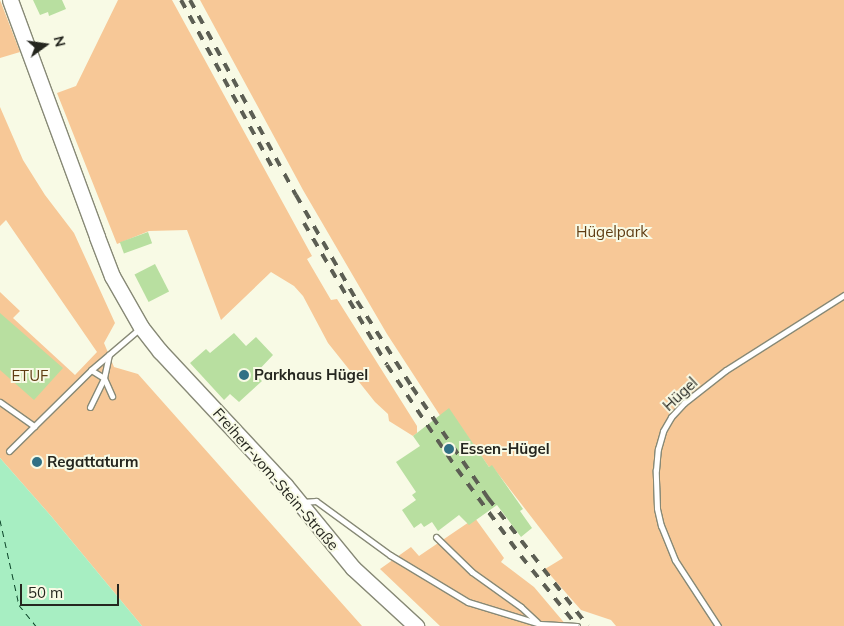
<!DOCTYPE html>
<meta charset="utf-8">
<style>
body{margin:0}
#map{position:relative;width:844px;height:626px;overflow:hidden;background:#f8fae5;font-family:Mulish,sans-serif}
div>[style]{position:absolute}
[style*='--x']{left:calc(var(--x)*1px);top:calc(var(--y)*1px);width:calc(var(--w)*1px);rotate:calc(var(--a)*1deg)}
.green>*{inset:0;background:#f7c897}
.water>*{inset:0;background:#a7eec2}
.ferry>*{height:1px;margin-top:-0.5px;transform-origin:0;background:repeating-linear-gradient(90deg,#084125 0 6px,transparent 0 11px)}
.building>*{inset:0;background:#b8dfa0;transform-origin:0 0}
.roads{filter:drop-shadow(1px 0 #878976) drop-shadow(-1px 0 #878976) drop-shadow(0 1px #878976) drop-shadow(0 -1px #878976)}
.service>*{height:5px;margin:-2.5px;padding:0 2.5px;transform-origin:2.5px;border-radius:2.5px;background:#fff}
.secondary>*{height:15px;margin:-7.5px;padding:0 7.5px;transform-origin:7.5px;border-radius:7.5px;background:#fff}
.rail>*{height:4px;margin-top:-2px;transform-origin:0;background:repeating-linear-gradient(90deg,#5c5e53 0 9px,transparent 0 18px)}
.dots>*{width:14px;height:14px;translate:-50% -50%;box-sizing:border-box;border:2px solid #f8fae5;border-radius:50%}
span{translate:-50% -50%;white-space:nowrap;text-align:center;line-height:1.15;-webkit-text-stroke:4px #f8fae5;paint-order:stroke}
.park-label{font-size:15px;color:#603d13}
.poi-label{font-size:15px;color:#25261f;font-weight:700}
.left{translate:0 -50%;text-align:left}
.street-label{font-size:15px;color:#25261f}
.north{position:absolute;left:20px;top:20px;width:50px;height:50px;-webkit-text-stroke:4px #f8fae5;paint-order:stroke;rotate:76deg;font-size:14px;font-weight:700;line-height:20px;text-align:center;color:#25261f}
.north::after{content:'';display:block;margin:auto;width:18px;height:22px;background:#25261f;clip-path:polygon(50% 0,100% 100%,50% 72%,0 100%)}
.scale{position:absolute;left:20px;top:584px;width:99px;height:22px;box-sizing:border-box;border:2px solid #25261f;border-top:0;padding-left:6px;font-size:15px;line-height:18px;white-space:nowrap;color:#25261f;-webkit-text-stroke:4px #f8fae5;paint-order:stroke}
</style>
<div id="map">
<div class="green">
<div style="clip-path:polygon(0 0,20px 52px,0 58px)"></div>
<div style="clip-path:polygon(118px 0,172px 0,312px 256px,307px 259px,331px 300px,337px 299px,417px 426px,417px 433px,413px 436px,389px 421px,388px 414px,375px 402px,328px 343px,303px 296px,294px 286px,271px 272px,221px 320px,187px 230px,149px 231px,117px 244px,57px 93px,76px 86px)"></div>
<div style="clip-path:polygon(200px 0,844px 0,844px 626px,616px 626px,611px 620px,581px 610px,545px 569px,563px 558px,492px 466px,489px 467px,450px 411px,441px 417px,387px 334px,303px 190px)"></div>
<div style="clip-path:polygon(0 107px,23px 160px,45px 195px,74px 233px,115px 323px,104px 343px,114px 367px,138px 374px,362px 626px,142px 626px,51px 516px,0 458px,0 292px,20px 311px,13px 318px,75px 375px,97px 352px,6px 220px,0 226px)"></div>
<div style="clip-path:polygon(475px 518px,504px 558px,501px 562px,534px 587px,567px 626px,440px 626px,380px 569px,411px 547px,419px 556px)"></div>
</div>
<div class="water">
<div style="clip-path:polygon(0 458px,51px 516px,142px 626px,0 626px)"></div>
</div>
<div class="ferry">
<div style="--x:0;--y:520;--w:87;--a:77.4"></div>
<div style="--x:19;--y:605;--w:27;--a:51"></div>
</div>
<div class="building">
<div style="clip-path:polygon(33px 0,62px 0,66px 9px,49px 16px,48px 12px,40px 15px)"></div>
<div style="left:148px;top:232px;width:12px;height:30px;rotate:70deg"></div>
<div style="left:155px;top:264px;width:31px;height:23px;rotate:63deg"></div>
<div style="clip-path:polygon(0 313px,63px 368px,34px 400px,0 370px)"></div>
<div style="clip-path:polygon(234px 333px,246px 346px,256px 337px,273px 355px,255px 374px,262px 381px,239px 402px,230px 394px,224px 400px,190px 363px,206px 349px,210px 353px)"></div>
<div style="clip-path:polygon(449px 408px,489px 467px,492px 465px,523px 509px,520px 511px,532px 528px,521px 537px,497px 505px,469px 525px,459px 515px,438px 531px,432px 522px,424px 527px,421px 523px,414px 528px,402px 510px,416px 500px,412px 495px,416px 492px,396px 462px,420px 446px,413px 436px)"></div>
</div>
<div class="roads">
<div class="service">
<div style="--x:91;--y:370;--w:15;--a:32"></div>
<div style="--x:104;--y:378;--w:20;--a:66"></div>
<div style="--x:0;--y:402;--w:42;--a:35.2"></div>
<div style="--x:90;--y:407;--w:32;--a:-64"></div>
<div style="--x:104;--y:378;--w:24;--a:-78"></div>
<div style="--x:9;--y:451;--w:115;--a:-44.6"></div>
<div style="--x:91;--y:370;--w:63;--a:-40.5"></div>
<div style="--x:302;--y:502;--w:14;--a:-4"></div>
<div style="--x:316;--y:501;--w:92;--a:36.1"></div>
<div style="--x:390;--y:555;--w:91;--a:31.1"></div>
<div style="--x:468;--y:602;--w:75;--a:17"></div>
<div style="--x:540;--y:624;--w:37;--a:3"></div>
<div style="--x:436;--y:537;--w:50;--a:44.2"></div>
<div style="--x:472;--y:572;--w:60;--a:35.5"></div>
<div style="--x:521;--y:607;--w:22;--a:43"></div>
<div style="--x:718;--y:626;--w:79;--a:-123.1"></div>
<div style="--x:675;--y:560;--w:37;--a:-112"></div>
<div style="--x:661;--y:526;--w:18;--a:-103"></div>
<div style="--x:657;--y:508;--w:38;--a:-92"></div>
<div style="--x:656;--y:470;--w:21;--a:-85"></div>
<div style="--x:658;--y:449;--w:19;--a:-74"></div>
<div style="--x:663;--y:431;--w:16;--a:-60"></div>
<div style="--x:671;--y:417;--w:19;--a:-47"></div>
<div style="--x:684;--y:403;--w:53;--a:-38.2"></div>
<div style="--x:726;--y:370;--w:140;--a:-32.4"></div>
</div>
<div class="secondary">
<div style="--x:10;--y:0;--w:252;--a:69.8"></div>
<div style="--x:97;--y:237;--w:42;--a:69"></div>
<div style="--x:112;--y:276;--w:59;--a:60.4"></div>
<div style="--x:141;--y:327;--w:31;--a:52"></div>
<div style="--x:160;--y:351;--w:183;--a:47"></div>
<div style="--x:285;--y:485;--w:107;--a:50.7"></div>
<div style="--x:353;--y:568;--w:86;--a:42.6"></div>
</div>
</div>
<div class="rail">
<div style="--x:181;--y:0;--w:192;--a:61.4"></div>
<div style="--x:190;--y:0;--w:222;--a:61.5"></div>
<div style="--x:296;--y:195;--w:122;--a:60.1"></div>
<div style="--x:357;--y:301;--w:102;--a:57.4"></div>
<div style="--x:412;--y:387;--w:135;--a:55.6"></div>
<div style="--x:488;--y:498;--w:162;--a:52"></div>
<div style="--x:304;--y:223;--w:164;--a:59.7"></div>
<div style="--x:387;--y:365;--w:125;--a:56.1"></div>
<div style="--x:457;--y:469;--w:108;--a:53.7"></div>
<div style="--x:521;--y:556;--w:90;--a:51.3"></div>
</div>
<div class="dots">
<div style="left:244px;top:375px;background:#317085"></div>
<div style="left:449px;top:449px;background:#317085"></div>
<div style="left:37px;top:462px;background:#317085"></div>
</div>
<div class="park-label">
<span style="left:612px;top:232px">Hügelpark</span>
<span style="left:30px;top:376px">ETUF</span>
</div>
<div class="poi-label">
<span class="left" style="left:254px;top:375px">Parkhaus Hügel</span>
<span class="left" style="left:460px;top:449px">Essen-Hügel</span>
<span class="left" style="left:47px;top:462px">Regattaturm</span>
</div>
<div class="street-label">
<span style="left:680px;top:394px;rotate:-43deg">Hügel</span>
<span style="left:276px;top:479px;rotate:49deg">Freiherr-vom-Stein-Straße</span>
</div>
<div class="north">N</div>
<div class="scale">50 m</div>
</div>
